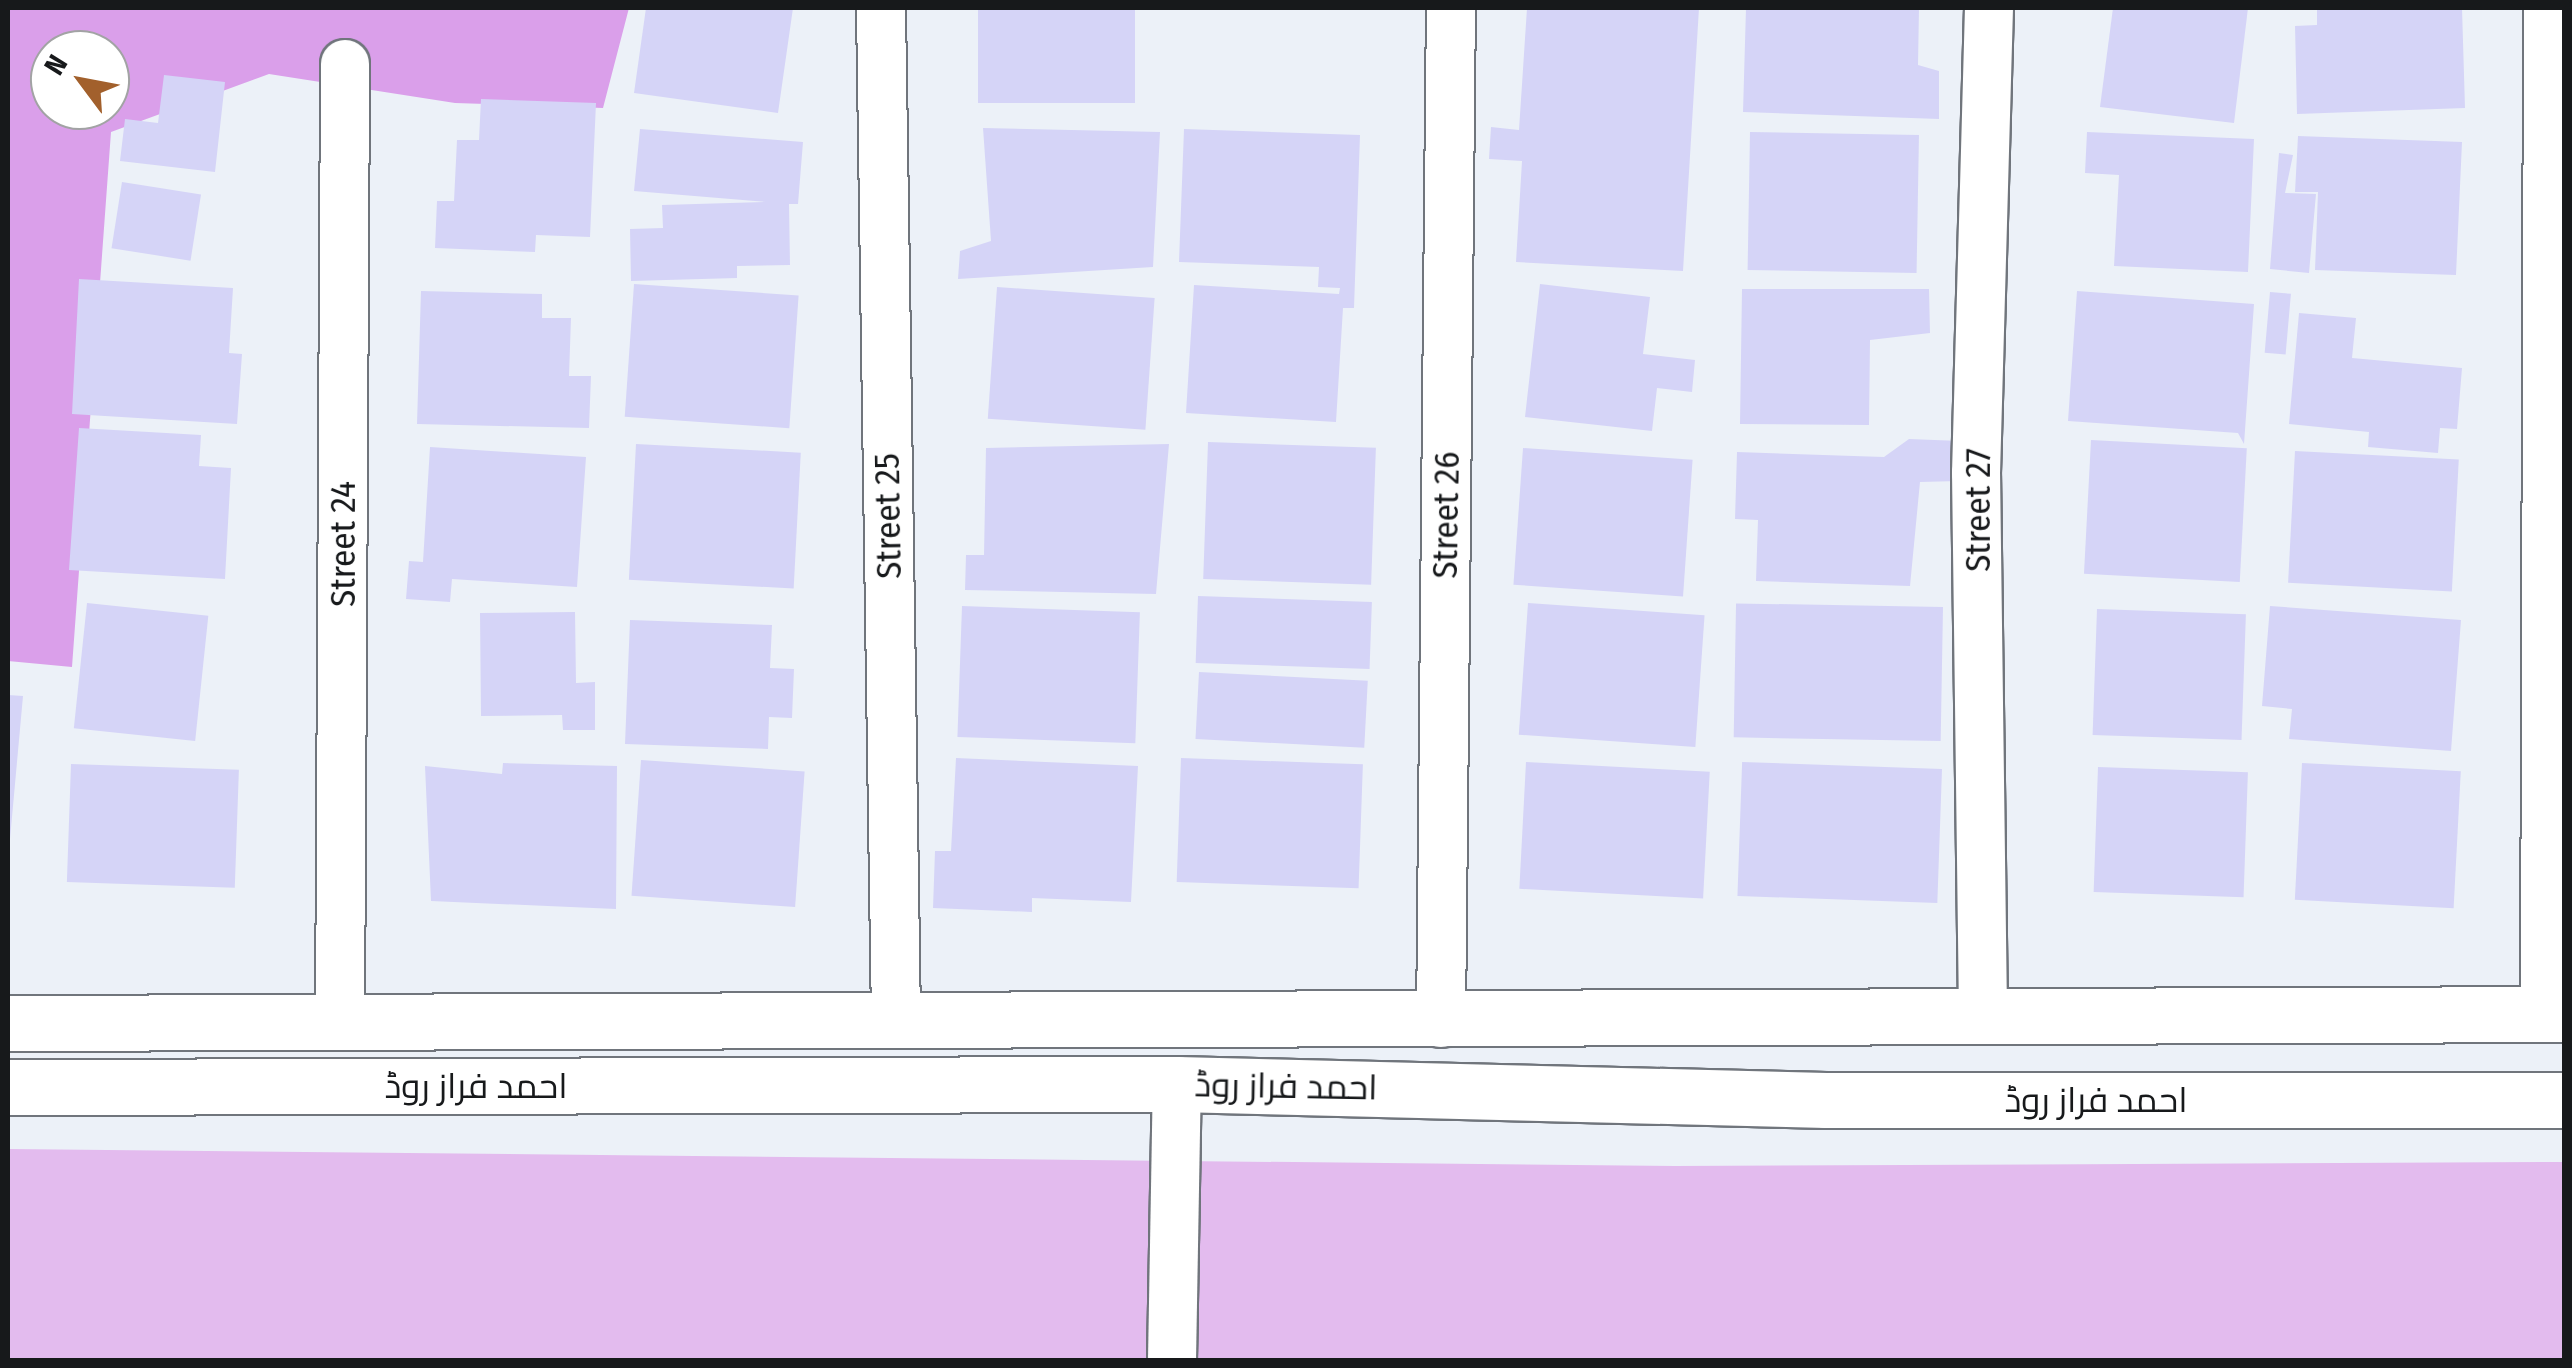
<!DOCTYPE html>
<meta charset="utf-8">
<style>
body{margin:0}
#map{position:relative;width:2572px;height:1368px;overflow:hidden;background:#ecf1f8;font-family:"Fira Sans Condensed",Cairo,sans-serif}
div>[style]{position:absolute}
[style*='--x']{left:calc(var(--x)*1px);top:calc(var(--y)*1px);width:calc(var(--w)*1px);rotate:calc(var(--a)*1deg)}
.green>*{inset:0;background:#e3bbee}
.forest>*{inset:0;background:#da9fea}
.building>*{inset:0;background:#d5d4f7;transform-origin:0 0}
.roads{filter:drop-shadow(2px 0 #70757c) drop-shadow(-2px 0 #70757c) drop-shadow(0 2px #70757c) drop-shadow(0 -2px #70757c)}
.minor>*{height:48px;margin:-24px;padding:0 24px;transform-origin:24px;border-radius:24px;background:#fff}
.primary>*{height:55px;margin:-27.5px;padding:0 27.5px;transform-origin:27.5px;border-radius:27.5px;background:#fff}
span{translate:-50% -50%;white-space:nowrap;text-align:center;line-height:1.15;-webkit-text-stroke:10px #fff;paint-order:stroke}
.street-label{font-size:35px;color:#17191b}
.frame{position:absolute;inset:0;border:10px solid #17191b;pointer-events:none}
.north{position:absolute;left:30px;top:30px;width:100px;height:100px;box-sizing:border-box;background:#fff;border:2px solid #a2a3a4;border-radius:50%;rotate:302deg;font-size:28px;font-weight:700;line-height:40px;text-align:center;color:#17191b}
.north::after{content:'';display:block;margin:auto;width:35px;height:45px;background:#a2602c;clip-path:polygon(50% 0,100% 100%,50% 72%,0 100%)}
</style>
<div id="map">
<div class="green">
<div style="clip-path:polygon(8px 1149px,1675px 1166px,2564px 1162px,2564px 1360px,8px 1360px)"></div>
</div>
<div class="forest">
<div style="clip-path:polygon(evenodd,8px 8px,629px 8px,603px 108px,455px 103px,269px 74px,111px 132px,72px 667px,8px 661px,8px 8px,50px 50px,110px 50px,110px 110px,50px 110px,50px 50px)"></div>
</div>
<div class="building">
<div style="clip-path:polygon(646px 8px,793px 8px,778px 113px,634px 93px)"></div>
<div style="left:978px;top:8px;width:157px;height:95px"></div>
<div style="clip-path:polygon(1527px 8px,1699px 8px,1683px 271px,1516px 262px,1522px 161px,1489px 159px,1491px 127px,1519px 130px)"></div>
<div style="clip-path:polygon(1746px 8px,1919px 8px,1918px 65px,1939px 71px,1939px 119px,1743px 112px)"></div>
<div style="clip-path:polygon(2113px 8px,2248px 8px,2234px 123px,2100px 107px)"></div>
<div style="clip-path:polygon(2317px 8px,2462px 8px,2465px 108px,2297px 114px,2295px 26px,2317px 25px)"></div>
<div style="clip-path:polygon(164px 75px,225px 82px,215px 172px,120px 161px,125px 119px,158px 123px)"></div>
<div style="clip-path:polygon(481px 99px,596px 103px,590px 237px,536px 235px,535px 252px,435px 248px,437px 201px,454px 201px,457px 140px,479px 140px)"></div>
<div style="clip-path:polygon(983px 128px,1160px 132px,1153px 267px,958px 279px,960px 251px,991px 241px)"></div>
<div style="clip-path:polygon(640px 129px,803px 142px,798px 204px,789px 204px,790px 265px,737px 266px,737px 278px,631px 281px,630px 229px,663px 228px,662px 205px,766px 202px,634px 191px)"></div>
<div style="clip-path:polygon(1184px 129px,1360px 135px,1354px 308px,1343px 308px,1336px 422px,1186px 413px,1194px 285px,1339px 294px,1340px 288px,1318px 287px,1319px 267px,1179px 262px)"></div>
<div style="left:1750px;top:132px;width:169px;height:138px;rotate:1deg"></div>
<div style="clip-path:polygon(2087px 132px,2254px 139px,2248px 272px,2114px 266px,2119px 175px,2085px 173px)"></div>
<div style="clip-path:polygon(2298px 136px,2462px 142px,2456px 275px,2315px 270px,2318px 192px,2295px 192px)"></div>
<div style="clip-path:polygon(2279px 153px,2293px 155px,2285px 193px,2316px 194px,2309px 273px,2270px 269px)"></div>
<div style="left:122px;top:182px;width:80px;height:67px;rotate:9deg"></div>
<div style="clip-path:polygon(79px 279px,233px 288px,229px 353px,242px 354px,237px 424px,72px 414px)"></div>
<div style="left:634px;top:284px;width:165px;height:133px;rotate:4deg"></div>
<div style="clip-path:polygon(1540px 284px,1650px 297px,1643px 354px,1695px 360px,1692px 392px,1657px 388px,1652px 431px,1525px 417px)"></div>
<div style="left:997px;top:287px;width:158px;height:132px;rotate:4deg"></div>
<div style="clip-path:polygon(1742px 289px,1929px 289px,1930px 333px,1870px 340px,1869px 425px,1740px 424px)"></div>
<div style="clip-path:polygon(421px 291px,542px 294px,542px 318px,571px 318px,569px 376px,591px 376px,589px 428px,417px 424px)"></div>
<div style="clip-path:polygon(2077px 291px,2254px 304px,2244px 444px,2238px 433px,2068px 421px)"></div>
<div style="left:2270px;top:292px;width:21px;height:61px;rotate:5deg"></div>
<div style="clip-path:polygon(2299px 313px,2356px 318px,2352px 358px,2462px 368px,2457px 429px,2440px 428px,2438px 453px,2368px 447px,2369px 432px,2289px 424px)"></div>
<div style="clip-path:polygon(79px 428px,201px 435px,199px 466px,231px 468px,225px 579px,69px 570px)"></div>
<div style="clip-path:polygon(1909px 439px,1960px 441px,1959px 481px,1920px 482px,1910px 586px,1756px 581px,1758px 520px,1735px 519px,1737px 452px,1884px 457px)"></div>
<div style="left:2091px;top:440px;width:156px;height:134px;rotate:3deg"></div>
<div style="left:1208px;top:442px;width:168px;height:137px;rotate:2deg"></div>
<div style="left:636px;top:444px;width:165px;height:136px;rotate:3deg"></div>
<div style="clip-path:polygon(1169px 444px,1156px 594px,965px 590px,966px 555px,984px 555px,986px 448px)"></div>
<div style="clip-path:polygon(430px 447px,586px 457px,577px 587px,452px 579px,450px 602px,406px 599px,409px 561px,423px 562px)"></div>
<div style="left:1523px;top:448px;width:170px;height:137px;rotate:4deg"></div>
<div style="left:2295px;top:451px;width:164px;height:132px;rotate:3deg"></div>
<div style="left:1198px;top:596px;width:174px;height:67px;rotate:2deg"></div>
<div style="left:87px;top:603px;width:122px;height:126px;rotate:6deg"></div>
<div style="left:1528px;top:603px;width:177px;height:132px;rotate:4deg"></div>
<div style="left:962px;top:606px;width:178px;height:131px;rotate:2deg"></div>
<div style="clip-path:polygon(2270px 606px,2461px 620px,2451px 751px,2289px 739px,2292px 709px,2262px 706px)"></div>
<div style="left:1943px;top:607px;width:134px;height:207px;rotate:91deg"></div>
<div style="left:2097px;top:609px;width:149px;height:126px;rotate:2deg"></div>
<div style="clip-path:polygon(575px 612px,576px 683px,595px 682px,595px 730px,563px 730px,562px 715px,481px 716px,480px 613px)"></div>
<div style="clip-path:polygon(630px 620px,772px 625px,770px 668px,794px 669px,792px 718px,769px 717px,768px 749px,625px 744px)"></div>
<div style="left:1199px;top:672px;width:169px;height:67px;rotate:3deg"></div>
<div style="clip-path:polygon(8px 695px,23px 696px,10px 839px,8px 839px)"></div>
<div style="clip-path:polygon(956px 758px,1138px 766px,1131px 902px,1032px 898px,1032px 912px,933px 908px,935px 851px,951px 851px)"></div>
<div style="left:1181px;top:758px;width:182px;height:124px;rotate:2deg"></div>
<div style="left:641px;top:760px;width:164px;height:136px;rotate:4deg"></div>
<div style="left:1526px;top:762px;width:184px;height:127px;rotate:3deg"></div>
<div style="clip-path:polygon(503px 763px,617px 766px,616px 909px,431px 901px,425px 766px,502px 774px)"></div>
<div style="left:2302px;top:763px;width:159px;height:137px;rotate:3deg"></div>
<div style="left:71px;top:764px;width:168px;height:118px;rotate:2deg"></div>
<div style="left:2098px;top:767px;width:150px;height:125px;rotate:2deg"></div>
<div style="left:1942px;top:769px;width:134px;height:200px;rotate:92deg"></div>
</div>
<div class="roads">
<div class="minor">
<div style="--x:881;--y:8;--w:1016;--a:89.15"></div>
<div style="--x:1983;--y:1013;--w:540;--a:-90.74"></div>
<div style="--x:1976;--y:473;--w:465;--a:-88.4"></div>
<div style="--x:2545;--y:1014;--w:1006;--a:-89.83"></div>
<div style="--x:1441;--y:1023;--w:1015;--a:-89.44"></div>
<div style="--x:340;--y:1025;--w:961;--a:-89.7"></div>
<div style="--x:1172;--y:1360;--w:276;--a:-89"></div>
</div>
<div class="primary">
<div style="--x:8;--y:1023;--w:2556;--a:-0.2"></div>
<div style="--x:8;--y:1087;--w:1169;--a:-0.15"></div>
<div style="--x:1177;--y:1084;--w:649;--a:1.41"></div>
<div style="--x:1826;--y:1100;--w:738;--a:0"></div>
</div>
</div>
<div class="street-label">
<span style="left:1978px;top:510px;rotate:-90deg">Street 27</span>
<span style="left:1446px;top:515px;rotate:-89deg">Street 26</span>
<span style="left:888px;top:516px;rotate:-91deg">Street 25</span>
<span style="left:343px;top:544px;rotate:-90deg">Street 24</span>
<span style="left:476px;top:1086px">احمد فراز روڈ</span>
<span style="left:1286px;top:1086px;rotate:1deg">احمد فراز روڈ</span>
<span style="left:2096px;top:1100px">احمد فراز روڈ</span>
</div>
<div class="frame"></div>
<div class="north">N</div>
</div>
